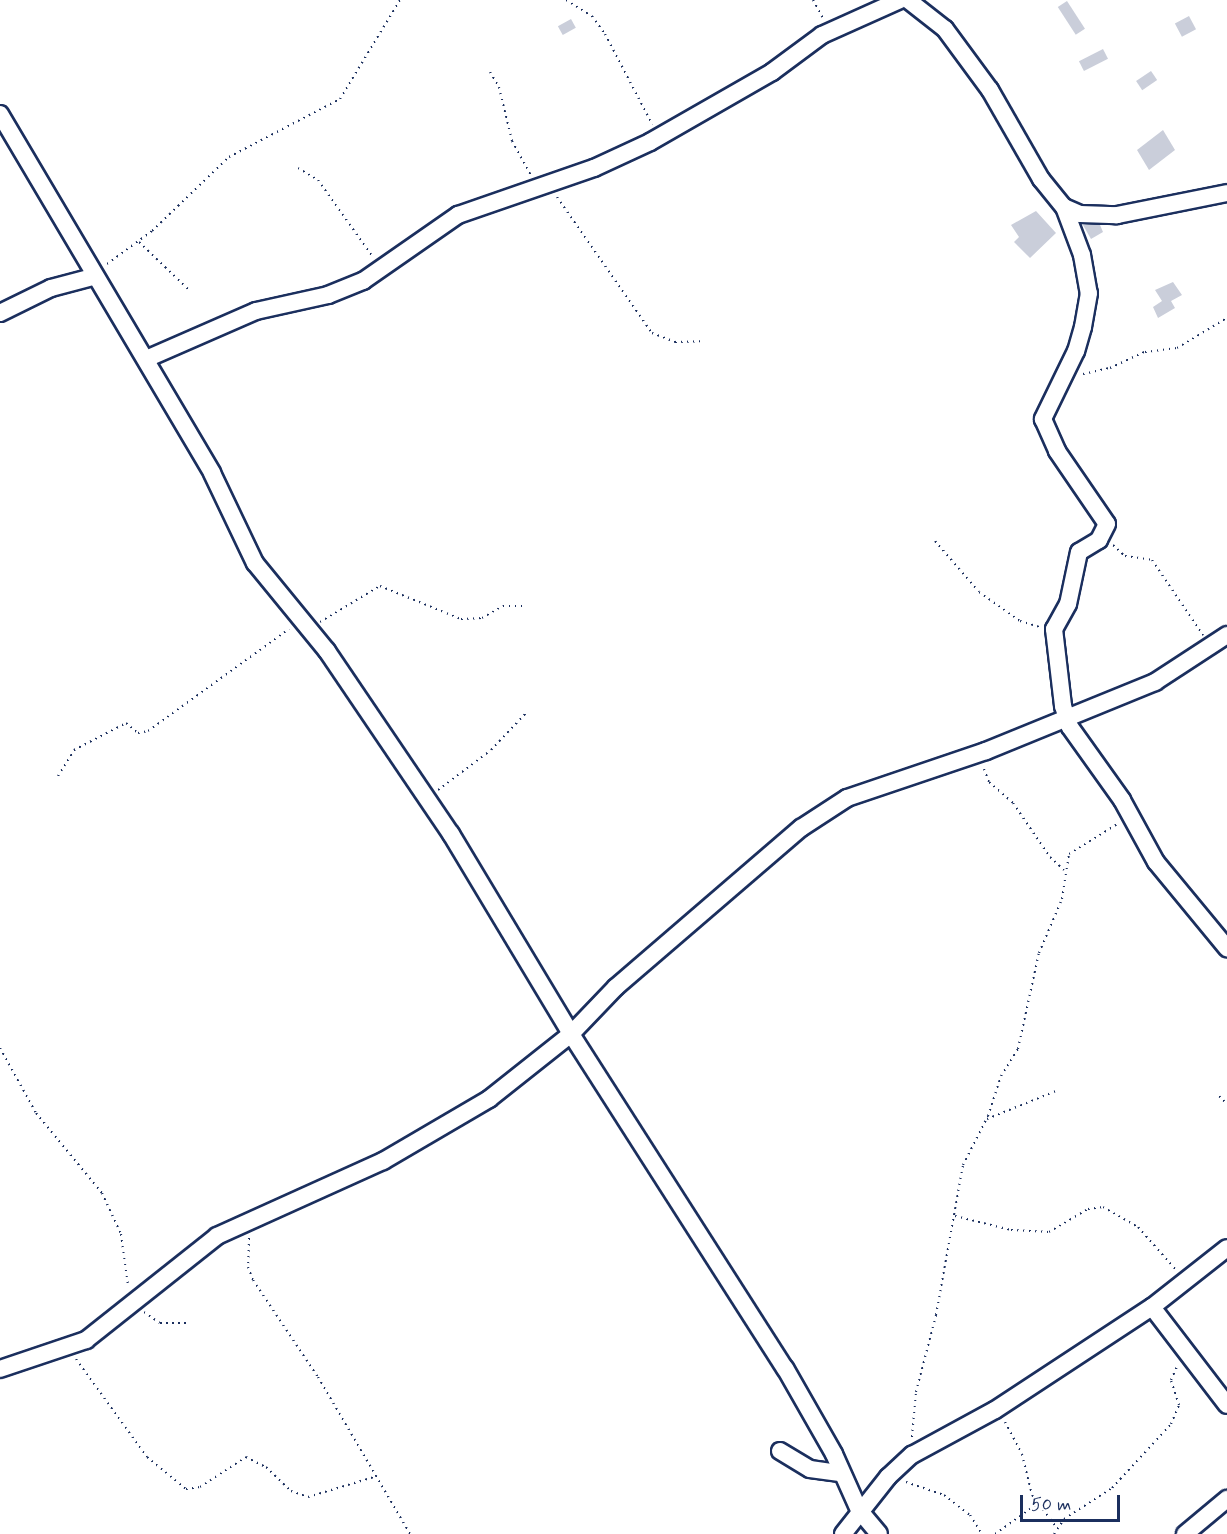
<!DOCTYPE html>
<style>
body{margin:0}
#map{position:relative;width:1227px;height:1534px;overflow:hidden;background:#fff;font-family:Mynerve,sans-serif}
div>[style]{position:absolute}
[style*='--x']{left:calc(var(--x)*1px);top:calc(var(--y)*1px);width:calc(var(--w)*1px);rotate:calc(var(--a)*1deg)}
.building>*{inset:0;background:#caceda;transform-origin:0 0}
.path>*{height:2px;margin-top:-1px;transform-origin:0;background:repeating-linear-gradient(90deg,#1b2f5e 0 1.5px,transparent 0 6px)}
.roads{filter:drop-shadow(2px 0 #1b2f5e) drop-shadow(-2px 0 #1b2f5e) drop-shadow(0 2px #1b2f5e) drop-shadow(0 -2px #1b2f5e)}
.minor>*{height:16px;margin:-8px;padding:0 8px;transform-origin:8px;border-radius:8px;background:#fff}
span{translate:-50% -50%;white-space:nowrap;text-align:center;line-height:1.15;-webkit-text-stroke:4.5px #fff;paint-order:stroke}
.scale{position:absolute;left:1020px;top:1495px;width:100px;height:27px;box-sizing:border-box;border:3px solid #1b2f5e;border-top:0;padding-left:8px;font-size:18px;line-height:21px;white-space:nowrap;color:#1b2f5e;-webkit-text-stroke:4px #fff;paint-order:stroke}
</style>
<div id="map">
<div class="building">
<div style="left:1067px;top:1px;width:33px;height:11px;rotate:57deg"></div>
<div style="left:1189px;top:16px;width:15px;height:16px;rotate:62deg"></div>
<div style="left:571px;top:19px;width:10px;height:15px;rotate:61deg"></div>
<div style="left:1103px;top:49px;width:11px;height:27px;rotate:63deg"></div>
<div style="left:1151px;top:71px;width:11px;height:18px;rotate:56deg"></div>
<div style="clip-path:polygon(1163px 130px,1175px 150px,1149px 170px,1137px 150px)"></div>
<div style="clip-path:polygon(1036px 211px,1056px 233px,1030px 258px,1014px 242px,1019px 237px,1011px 225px)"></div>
<div style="clip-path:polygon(1083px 225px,1100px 225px,1103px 232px,1091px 239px)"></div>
<div style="clip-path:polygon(1173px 282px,1182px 295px,1171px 301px,1175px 308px,1158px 318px,1153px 307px,1162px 301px,1155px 290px)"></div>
</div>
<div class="path">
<div style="--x:566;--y:0;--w:31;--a:32"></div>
<div style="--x:592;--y:16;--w:22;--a:54"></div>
<div style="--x:605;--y:34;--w:102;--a:62.4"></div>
<div style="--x:813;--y:0;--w:21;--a:61"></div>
<div style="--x:490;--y:72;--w:17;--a:59"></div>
<div style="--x:499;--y:87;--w:56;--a:76.5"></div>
<div style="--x:512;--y:141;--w:39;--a:61"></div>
<div style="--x:298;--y:168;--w:23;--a:31"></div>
<div style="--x:318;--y:180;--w:95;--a:54.5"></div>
<div style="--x:557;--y:197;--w:166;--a:55.1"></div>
<div style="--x:652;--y:333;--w:25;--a:21"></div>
<div style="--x:675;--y:342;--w:25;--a:-2"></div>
<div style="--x:139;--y:242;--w:69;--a:43.8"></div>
<div style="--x:107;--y:264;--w:56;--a:-36.3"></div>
<div style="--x:152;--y:231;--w:107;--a:-43.9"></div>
<div style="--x:229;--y:157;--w:125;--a:-27.6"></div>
<div style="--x:340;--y:99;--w:116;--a:-58.8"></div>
<div style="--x:1083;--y:374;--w:28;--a:-13"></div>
<div style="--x:1110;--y:368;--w:38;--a:-25"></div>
<div style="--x:1145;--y:352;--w:32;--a:-7"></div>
<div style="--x:1177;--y:348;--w:58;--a:-31"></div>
<div style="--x:935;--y:541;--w:67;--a:49.2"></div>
<div style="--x:979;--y:592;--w:50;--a:35.3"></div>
<div style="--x:1020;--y:621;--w:21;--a:17"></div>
<div style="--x:1113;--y:545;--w:16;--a:43"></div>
<div style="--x:1125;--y:556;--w:27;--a:8"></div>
<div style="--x:1152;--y:560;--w:91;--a:55.8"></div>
<div style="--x:320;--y:622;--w:70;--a:-31"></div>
<div style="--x:380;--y:586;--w:87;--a:22.2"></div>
<div style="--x:461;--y:619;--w:21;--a:-3"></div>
<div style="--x:482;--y:618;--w:24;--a:-30"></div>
<div style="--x:503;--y:606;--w:19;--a:0"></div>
<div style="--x:984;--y:769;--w:14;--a:69"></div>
<div style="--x:989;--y:782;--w:32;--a:41"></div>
<div style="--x:1013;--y:803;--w:65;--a:55.6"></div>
<div style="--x:1050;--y:857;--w:19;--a:43"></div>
<div style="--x:58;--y:776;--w:31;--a:-58"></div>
<div style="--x:74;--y:750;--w:59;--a:-27.4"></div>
<div style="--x:126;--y:723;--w:16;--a:40"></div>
<div style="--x:138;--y:733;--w:10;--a:-11"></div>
<div style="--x:148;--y:731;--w:174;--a:-35.9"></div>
<div style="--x:438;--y:790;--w:66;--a:-37"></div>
<div style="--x:491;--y:750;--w:51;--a:-46.6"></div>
<div style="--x:0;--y:1048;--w:74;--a:61"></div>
<div style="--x:36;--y:1113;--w:104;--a:50.5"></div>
<div style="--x:102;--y:1193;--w:45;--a:65.1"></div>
<div style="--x:121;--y:1234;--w:52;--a:82.3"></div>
<div style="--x:1219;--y:1096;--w:11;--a:45"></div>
<div style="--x:987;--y:1119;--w:74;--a:-22.1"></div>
<div style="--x:955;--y:1216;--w:58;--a:14"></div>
<div style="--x:1011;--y:1230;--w:38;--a:3"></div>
<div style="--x:1049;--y:1232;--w:45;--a:-30.5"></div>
<div style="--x:1088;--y:1209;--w:15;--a:-8"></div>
<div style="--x:1103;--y:1207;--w:40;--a:29.7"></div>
<div style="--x:1138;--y:1227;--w:57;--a:48.5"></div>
<div style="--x:249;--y:1238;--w:29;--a:92"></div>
<div style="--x:248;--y:1267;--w:14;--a:69"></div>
<div style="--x:253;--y:1280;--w:117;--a:56.2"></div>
<div style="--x:318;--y:1377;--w:182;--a:59.6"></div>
<div style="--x:144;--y:1312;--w:19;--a:35"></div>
<div style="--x:160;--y:1323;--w:27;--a:0"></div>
<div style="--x:76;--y:1359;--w:121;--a:54.1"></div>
<div style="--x:147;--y:1457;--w:50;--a:39.4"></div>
<div style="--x:186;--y:1489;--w:14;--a:-8"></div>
<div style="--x:200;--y:1487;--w:55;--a:-33.1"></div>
<div style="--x:246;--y:1457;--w:22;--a:27"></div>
<div style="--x:266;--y:1467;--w:35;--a:44"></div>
<div style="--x:291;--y:1491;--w:18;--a:19"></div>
<div style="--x:308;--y:1497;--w:69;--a:-16.9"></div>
<div style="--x:1005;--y:1422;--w:36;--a:62"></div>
<div style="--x:1022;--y:1454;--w:42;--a:76.3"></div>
<div style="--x:1032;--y:1495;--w:41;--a:52.9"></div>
<div style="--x:912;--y:1437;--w:45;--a:-84.9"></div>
<div style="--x:916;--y:1392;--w:80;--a:-75.4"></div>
<div style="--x:936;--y:1315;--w:152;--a:-79.8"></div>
<div style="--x:963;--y:1165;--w:55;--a:-63"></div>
<div style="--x:988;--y:1116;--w:42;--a:-72"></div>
<div style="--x:1001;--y:1076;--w:32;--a:-58"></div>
<div style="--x:1018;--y:1049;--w:98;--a:-77.7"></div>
<div style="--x:1039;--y:953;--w:59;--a:-66.9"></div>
<div style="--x:1062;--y:899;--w:46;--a:-81.2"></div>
<div style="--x:1069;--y:854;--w:59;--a:-31.8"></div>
<div style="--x:906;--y:1482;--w:40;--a:18.9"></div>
<div style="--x:944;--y:1495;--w:33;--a:38"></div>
<div style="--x:970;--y:1515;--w:22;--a:58"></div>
<div style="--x:995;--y:1534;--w:52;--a:-35.5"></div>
<div style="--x:1054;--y:1534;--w:18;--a:-56"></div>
<div style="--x:1064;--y:1519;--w:57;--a:-32.9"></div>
<div style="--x:1112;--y:1488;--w:87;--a:-47.3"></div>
<div style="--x:1171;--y:1424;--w:21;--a:-67"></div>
<div style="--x:1179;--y:1405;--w:26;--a:-108"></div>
<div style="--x:1171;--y:1380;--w:17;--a:-66"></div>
</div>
<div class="roads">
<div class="minor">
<div style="--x:908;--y:0;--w:47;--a:38.1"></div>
<div style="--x:945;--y:29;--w:76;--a:53.6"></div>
<div style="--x:990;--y:90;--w:103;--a:60.2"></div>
<div style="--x:1041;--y:179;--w:36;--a:51"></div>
<div style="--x:1064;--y:207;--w:51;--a:69.4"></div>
<div style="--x:1082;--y:255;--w:39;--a:80"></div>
<div style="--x:1089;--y:293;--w:35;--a:100"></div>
<div style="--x:1083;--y:327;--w:25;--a:106"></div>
<div style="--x:1076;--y:351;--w:76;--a:115.9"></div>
<div style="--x:1043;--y:419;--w:35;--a:66"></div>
<div style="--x:1057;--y:451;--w:88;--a:55.6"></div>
<div style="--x:1107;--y:524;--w:18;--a:117"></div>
<div style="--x:1099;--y:540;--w:23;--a:149"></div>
<div style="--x:1079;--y:552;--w:53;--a:101.9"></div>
<div style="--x:1068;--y:604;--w:29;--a:119"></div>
<div style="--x:1054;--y:629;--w:78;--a:83.3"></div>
<div style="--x:1063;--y:706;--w:22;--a:72"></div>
<div style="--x:1070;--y:727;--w:90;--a:54.5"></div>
<div style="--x:1122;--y:800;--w:71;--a:61.3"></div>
<div style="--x:1156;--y:862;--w:112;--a:50.5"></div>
<div style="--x:0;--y:114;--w:417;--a:59.4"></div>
<div style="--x:212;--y:473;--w:100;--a:64.5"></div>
<div style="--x:255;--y:563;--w:114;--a:50.7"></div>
<div style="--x:327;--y:651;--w:221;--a:55.9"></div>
<div style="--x:451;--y:834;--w:233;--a:59"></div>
<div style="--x:571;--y:1034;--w:397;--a:57.4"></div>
<div style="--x:785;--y:1368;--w:99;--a:60.3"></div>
<div style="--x:834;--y:1454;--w:61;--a:65.9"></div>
<div style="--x:859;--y:1510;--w:31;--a:50"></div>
<div style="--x:1064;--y:207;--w:17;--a:24"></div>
<div style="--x:1080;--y:214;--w:37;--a:2"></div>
<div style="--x:1117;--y:215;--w:112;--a:-11.3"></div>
<div style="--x:0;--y:313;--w:57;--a:-26.1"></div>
<div style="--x:51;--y:288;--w:43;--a:-14.7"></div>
<div style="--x:146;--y:359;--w:120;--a:-23.6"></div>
<div style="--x:256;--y:311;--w:74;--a:-12.5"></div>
<div style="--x:328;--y:295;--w:38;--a:-22"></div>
<div style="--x:363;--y:281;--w:116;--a:-34.8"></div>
<div style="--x:458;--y:215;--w:144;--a:-19.1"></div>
<div style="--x:594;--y:168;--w:62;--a:-24.9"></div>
<div style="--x:650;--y:142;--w:141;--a:-29.8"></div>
<div style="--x:772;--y:72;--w:62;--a:-36.5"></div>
<div style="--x:822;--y:35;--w:85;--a:-24.2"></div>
<div style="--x:1152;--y:1307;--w:123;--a:52.6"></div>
<div style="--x:0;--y:1369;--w:91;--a:-18.6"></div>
<div style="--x:86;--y:1340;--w:167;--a:-38.4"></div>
<div style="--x:217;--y:1236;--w:182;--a:-24.3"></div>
<div style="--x:383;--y:1161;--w:123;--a:-30.3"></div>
<div style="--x:489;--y:1099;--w:105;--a:-38.4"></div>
<div style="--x:571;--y:1034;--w:65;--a:-46.2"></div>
<div style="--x:616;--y:987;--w:244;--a:-40.7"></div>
<div style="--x:801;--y:828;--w:55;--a:-33.1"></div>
<div style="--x:847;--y:798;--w:147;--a:-18.7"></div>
<div style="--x:986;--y:751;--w:183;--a:-22.2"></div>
<div style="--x:1155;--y:682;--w:86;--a:-33.1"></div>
<div style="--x:780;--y:1451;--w:35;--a:31"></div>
<div style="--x:810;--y:1469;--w:30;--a:8"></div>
<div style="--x:843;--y:1534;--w:73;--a:-51.7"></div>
<div style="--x:888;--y:1477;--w:33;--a:-43"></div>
<div style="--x:912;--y:1455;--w:94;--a:-28.5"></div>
<div style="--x:995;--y:1410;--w:188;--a:-33.3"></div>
<div style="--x:1152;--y:1307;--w:95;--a:-38.2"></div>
<div style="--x:1185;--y:1534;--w:55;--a:-39.8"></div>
</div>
</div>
<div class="scale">50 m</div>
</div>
